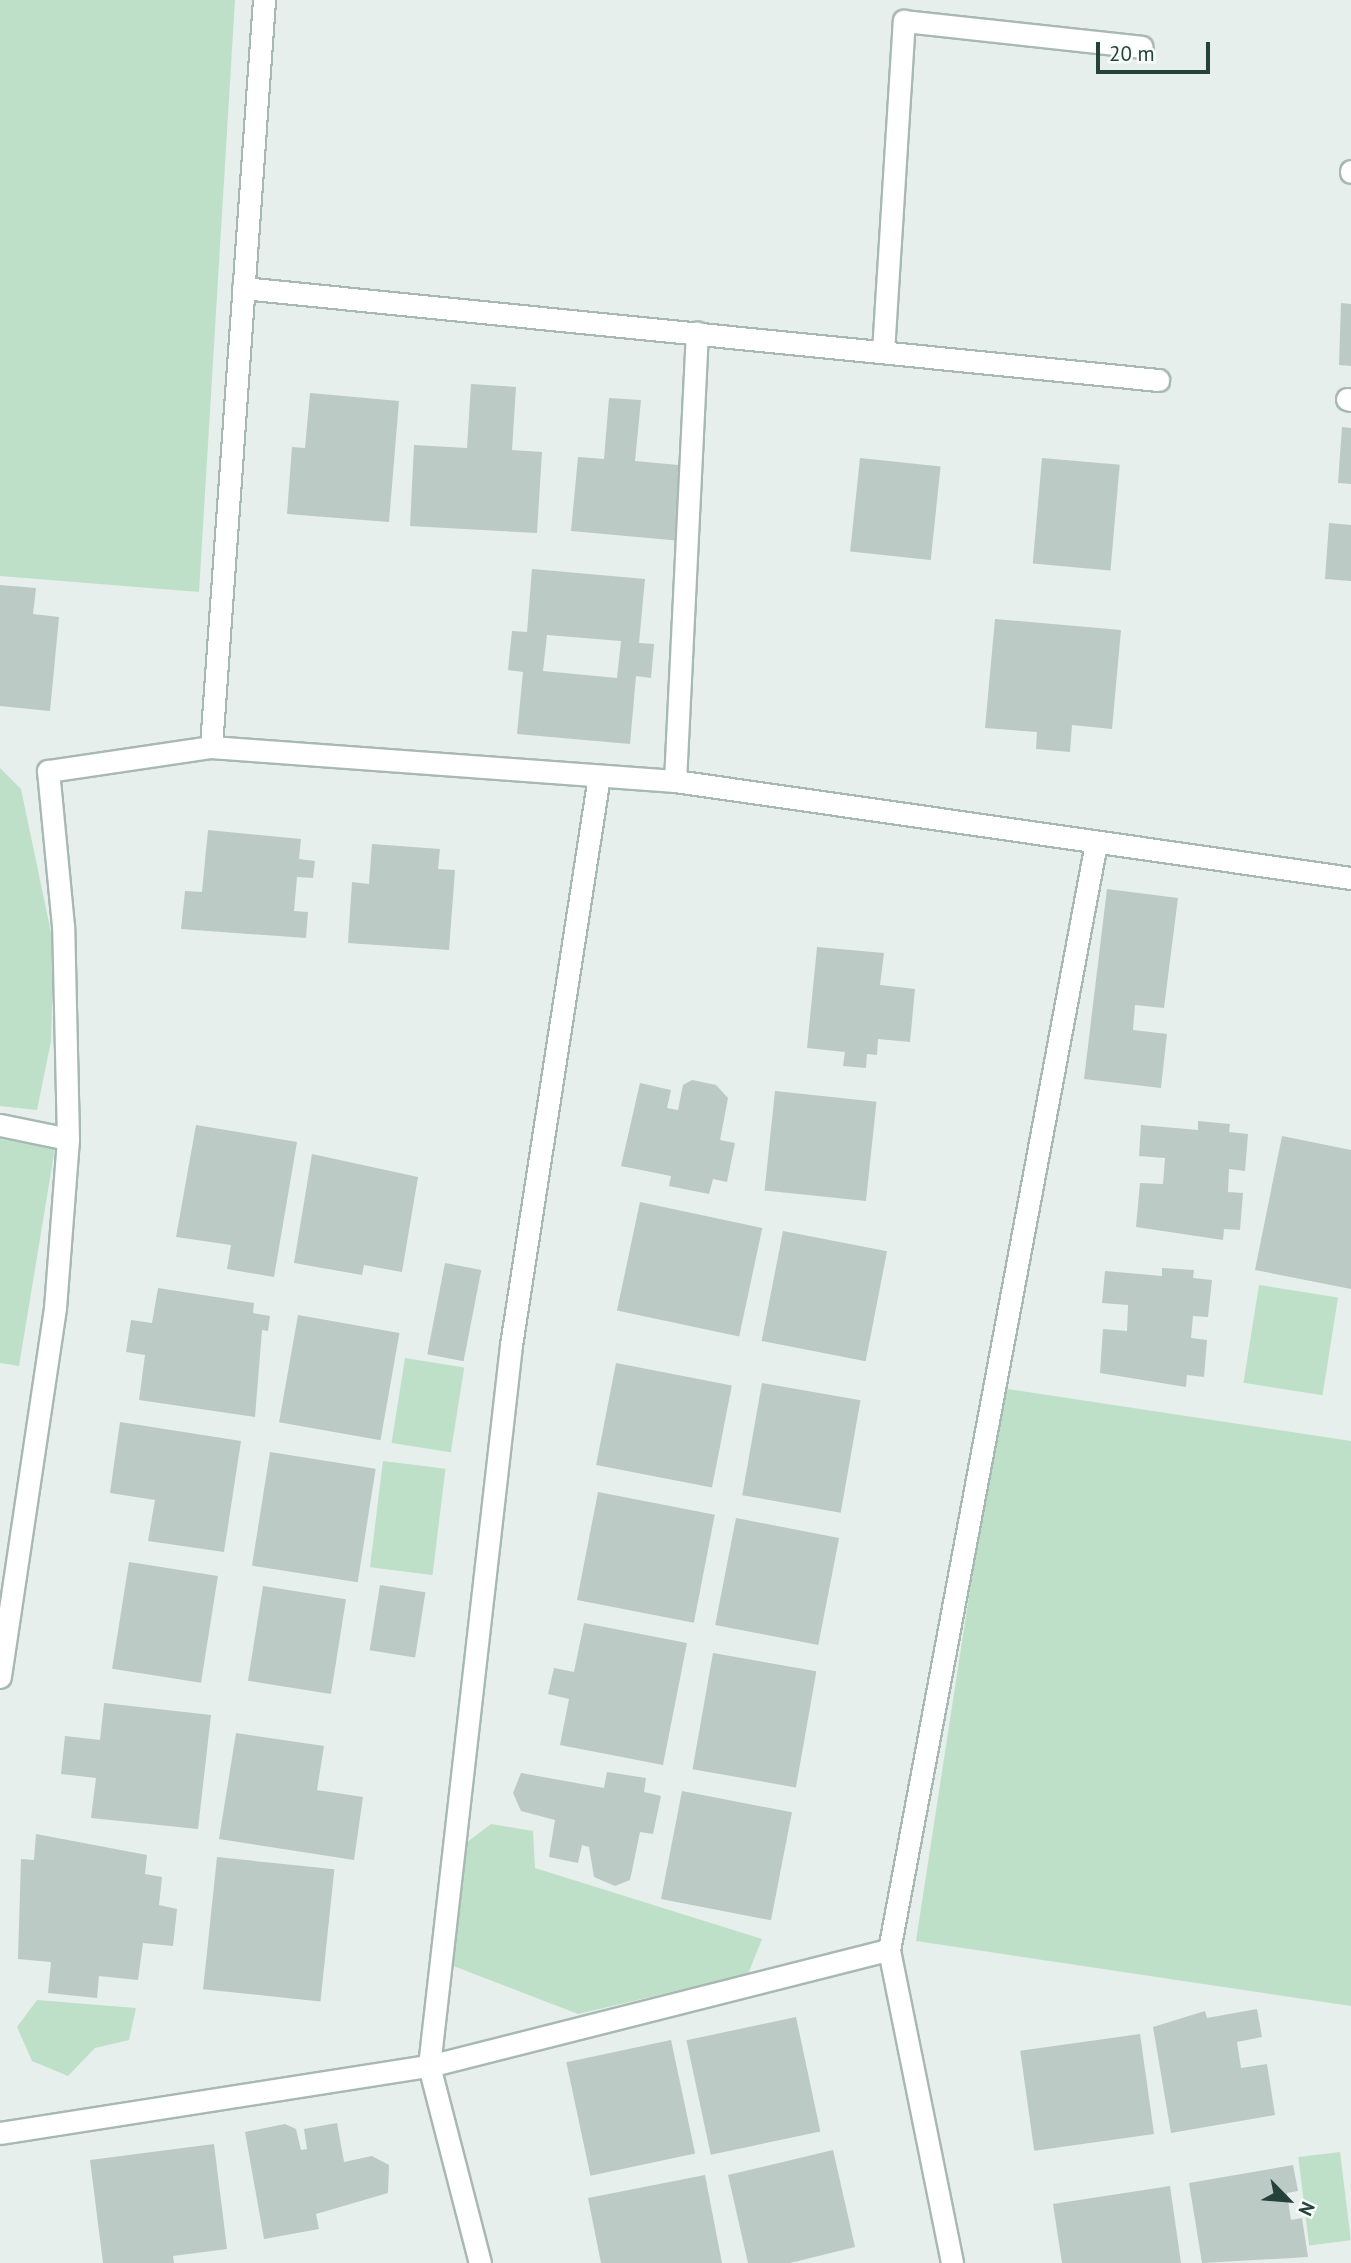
<!DOCTYPE html>
<style>
body{margin:0}
#map{position:relative;width:1351px;height:2263px;overflow:hidden;background:#e6efeb;font-family:"PT Sans",sans-serif}
div>[style]{position:absolute}
[style*='--x']{left:calc(var(--x)*1px);top:calc(var(--y)*1px);width:calc(var(--w)*1px);rotate:calc(var(--a)*1deg)}
.green>*{inset:0;background:#bfe0c8;transform-origin:0 0}
.building>*{inset:0;background:#bbcac4;transform-origin:0 0}
.roads{filter:drop-shadow(2px 0 #a8b8b2) drop-shadow(-2px 0 #a8b8b2) drop-shadow(0 2px #a8b8b2) drop-shadow(0 -2px #a8b8b2)}
.street>*{height:21px;margin:-10.5px;padding:0 10.5px;transform-origin:10.5px;border-radius:10.5px;background:#fff}
span{translate:-50% -50%;white-space:nowrap;text-align:center;line-height:1.15;-webkit-text-stroke:7px #f7fbf9;paint-order:stroke}
.north{position:absolute;left:1253px;top:2165px;width:70px;height:70px;-webkit-text-stroke:5px #f7fbf9;paint-order:stroke;rotate:115deg;font-size:19px;font-weight:700;line-height:28px;text-align:center;color:#24423a}
.north::after{content:'';display:block;margin:auto;width:24px;height:32px;background:#24423a;clip-path:polygon(50% 0,100% 100%,50% 72%,0 100%)}
.scale{position:absolute;left:1096px;top:42px;width:114px;height:32px;box-sizing:border-box;border:4px solid #24423a;border-top:0;padding-left:9px;font-size:21px;line-height:24px;white-space:nowrap;color:#24423a;-webkit-text-stroke:5px #f7fbf9;paint-order:stroke}
</style>
<div id="map">
<div class="green">
<div style="clip-path:polygon(0 0,235px 0,199px 592px,0 576px)"></div>
<div style="clip-path:polygon(0 768px,21px 789px,54px 947px,51px 1041px,37px 1110px,0 1106px)"></div>
<div style="clip-path:polygon(0 1139px,55px 1148px,19px 1366px,0 1363px)"></div>
<div style="left:1259px;top:1285px;width:80px;height:99px;rotate:9deg"></div>
<div style="left:405px;top:1358px;width:60px;height:86px;rotate:9deg"></div>
<div style="clip-path:polygon(1001px 1388px,1351px 1441px,1351px 2006px,916px 1941px)"></div>
<div style="left:383px;top:1461px;width:63px;height:107px;rotate:7deg"></div>
<div style="clip-path:polygon(491px 1824px,533px 1831px,535px 1868px,762px 1939px,748px 1974px,578px 2014px,443px 1962px,458px 1849px)"></div>
<div style="clip-path:polygon(37px 2000px,136px 2008px,129px 2040px,95px 2048px,68px 2076px,32px 2061px,17px 2027px)"></div>
<div style="left:1340px;top:2152px;width:89px;height:42px;rotate:83deg"></div>
</div>
<div class="building">
<div style="clip-path:polygon(1341px 303px,1351px 304px,1351px 366px,1339px 365px)"></div>
<div style="clip-path:polygon(471px 384px,516px 387px,512px 450px,542px 452px,537px 533px,410px 526px,414px 445px,467px 448px)"></div>
<div style="clip-path:polygon(310px 393px,399px 401px,389px 522px,287px 514px,292px 447px,305px 448px)"></div>
<div style="clip-path:polygon(609px 398px,641px 400px,635px 461px,689px 466px,682px 541px,571px 531px,578px 457px,604px 459px)"></div>
<div style="clip-path:polygon(1342px 427px,1351px 428px,1351px 484px,1338px 483px)"></div>
<div style="left:860px;top:458px;width:81px;height:94px;rotate:6deg"></div>
<div style="left:1042px;top:458px;width:78px;height:106px;rotate:5deg"></div>
<div style="clip-path:polygon(1329px 523px,1351px 525px,1351px 581px,1325px 579px)"></div>
<div style="clip-path:polygon(evenodd,532px 569px,645px 579px,639px 643px,654px 644px,651px 678px,636px 676px,630px 744px,517px 734px,523px 672px,508px 670px,512px 631px,527px 632px,532px 569px,547px 635px,621px 641px,617px 678px,543px 671px,547px 635px)"></div>
<div style="clip-path:polygon(0 585px,36px 588px,33px 614px,59px 617px,50px 711px,0 706px)"></div>
<div style="clip-path:polygon(995px 619px,1121px 630px,1112px 729px,1072px 725px,1070px 752px,1036px 749px,1037px 732px,985px 728px)"></div>
<div style="clip-path:polygon(208px 830px,301px 839px,299px 859px,315px 861px,313px 878px,297px 877px,294px 911px,308px 912px,306px 938px,181px 929px,185px 891px,202px 892px)"></div>
<div style="clip-path:polygon(372px 844px,440px 849px,438px 869px,455px 870px,449px 950px,348px 943px,352px 882px,369px 884px)"></div>
<div style="clip-path:polygon(1107px 889px,1178px 898px,1164px 1008px,1135px 1005px,1133px 1030px,1167px 1034px,1161px 1088px,1084px 1079px)"></div>
<div style="clip-path:polygon(817px 947px,884px 953px,880px 985px,915px 989px,910px 1042px,878px 1039px,877px 1055px,867px 1054px,866px 1068px,843px 1066px,845px 1052px,807px 1048px)"></div>
<div style="clip-path:polygon(692px 1080px,716px 1085px,728px 1098px,720px 1140px,735px 1143px,727px 1182px,713px 1179px,709px 1194px,669px 1186px,671px 1176px,621px 1166px,640px 1083px,671px 1090px,667px 1108px,678px 1110px,683px 1085px)"></div>
<div style="left:775px;top:1091px;width:102px;height:100px;rotate:6deg"></div>
<div style="clip-path:polygon(1198px 1121px,1230px 1124px,1229px 1132px,1248px 1134px,1245px 1171px,1229px 1169px,1228px 1192px,1243px 1193px,1240px 1230px,1224px 1229px,1223px 1240px,1136px 1227px,1140px 1183px,1163px 1184px,1165px 1158px,1139px 1156px,1141px 1125px,1198px 1130px)"></div>
<div style="clip-path:polygon(196px 1125px,297px 1142px,274px 1277px,227px 1269px,231px 1245px,176px 1237px)"></div>
<div style="clip-path:polygon(1282px 1136px,1351px 1150px,1351px 1289px,1255px 1270px)"></div>
<div style="clip-path:polygon(312px 1154px,418px 1177px,402px 1272px,364px 1265px,362px 1275px,294px 1263px)"></div>
<div style="left:640px;top:1202px;width:125px;height:111px;rotate:12deg"></div>
<div style="left:783px;top:1231px;width:106px;height:112px;rotate:11deg"></div>
<div style="left:445px;top:1263px;width:37px;height:93px;rotate:11deg"></div>
<div style="clip-path:polygon(1162px 1268px,1194px 1270px,1193px 1278px,1212px 1280px,1208px 1317px,1193px 1316px,1191px 1338px,1207px 1340px,1204px 1377px,1187px 1375px,1186px 1387px,1100px 1373px,1103px 1329px,1127px 1331px,1128px 1305px,1102px 1303px,1105px 1271px,1162px 1276px)"></div>
<div style="clip-path:polygon(158px 1288px,254px 1303px,253px 1313px,270px 1316px,268px 1331px,262px 1330px,255px 1417px,139px 1400px,145px 1355px,126px 1352px,131px 1320px,152px 1323px)"></div>
<div style="left:298px;top:1315px;width:103px;height:109px;rotate:10deg"></div>
<div style="left:616px;top:1363px;width:118px;height:104px;rotate:11deg"></div>
<div style="left:762px;top:1383px;width:100px;height:114px;rotate:10deg"></div>
<div style="clip-path:polygon(120px 1422px,241px 1441px,224px 1552px,148px 1541px,155px 1500px,110px 1493px)"></div>
<div style="left:270px;top:1452px;width:107px;height:115px;rotate:9deg"></div>
<div style="left:598px;top:1492px;width:119px;height:110px;rotate:11deg"></div>
<div style="left:736px;top:1518px;width:105px;height:109px;rotate:11deg"></div>
<div style="left:129px;top:1562px;width:90px;height:108px;rotate:9deg"></div>
<div style="left:380px;top:1585px;width:46px;height:66px;rotate:9deg"></div>
<div style="left:263px;top:1586px;width:84px;height:96px;rotate:9deg"></div>
<div style="clip-path:polygon(584px 1623px,687px 1643px,663px 1765px,560px 1745px,569px 1699px,548px 1694px,554px 1668px,574px 1672px)"></div>
<div style="left:713px;top:1653px;width:105px;height:118px;rotate:10deg"></div>
<div style="clip-path:polygon(104px 1703px,211px 1715px,198px 1829px,91px 1818px,96px 1778px,61px 1774px,65px 1736px,100px 1740px)"></div>
<div style="clip-path:polygon(236px 1733px,324px 1746px,317px 1790px,363px 1797px,354px 1860px,219px 1839px)"></div>
<div style="clip-path:polygon(607px 1772px,646px 1778px,644px 1792px,661px 1796px,653px 1834px,640px 1832px,630px 1880px,615px 1886px,594px 1877px,589px 1847px,582px 1845px,578px 1863px,549px 1857px,555px 1820px,521px 1811px,513px 1793px,521px 1773px,604px 1788px)"></div>
<div style="left:682px;top:1791px;width:112px;height:110px;rotate:11deg"></div>
<div style="clip-path:polygon(36px 1834px,147px 1855px,145px 1874px,162px 1877px,159px 1905px,177px 1909px,173px 1946px,143px 1943px,138px 1980px,99px 1976px,97px 1998px,48px 1993px,51px 1962px,18px 1959px,21px 1859px,34px 1860px)"></div>
<div style="left:217px;top:1857px;width:118px;height:133px;rotate:6deg"></div>
<div style="clip-path:polygon(1257px 2009px,1262px 2037px,1237px 2042px,1241px 2068px,1267px 2064px,1275px 2115px,1171px 2133px,1153px 2027px,1205px 2011px,1207px 2018px)"></div>
<div style="left:796px;top:2017px;width:117px;height:112px;rotate:78deg"></div>
<div style="left:1140px;top:2034px;width:101px;height:121px;rotate:82deg"></div>
<div style="left:671px;top:2040px;width:116px;height:107px;rotate:78deg"></div>
<div style="clip-path:polygon(337px 2123px,344px 2162px,372px 2156px,389px 2165px,388px 2193px,316px 2214px,319px 2229px,264px 2239px,245px 2132px,285px 2124px,296px 2129px,301px 2150px,307px 2149px,304px 2129px)"></div>
<div style="clip-path:polygon(214px 2144px,227px 2249px,173px 2256px,174px 2263px,103px 2263px,90px 2160px)"></div>
<div style="clip-path:polygon(833px 2150px,855px 2247px,790px 2263px,748px 2263px,728px 2175px)"></div>
<div style="clip-path:polygon(1293px 2165px,1298px 2191px,1287px 2193px,1291px 2220px,1302px 2218px,1308px 2257px,1202px 2263px,1189px 2183px)"></div>
<div style="clip-path:polygon(705px 2175px,722px 2263px,601px 2263px,588px 2198px)"></div>
<div style="clip-path:polygon(1170px 2186px,1181px 2263px,1062px 2263px,1053px 2204px)"></div>
</div>
<div class="roads">
<div class="street">
<div style="--x:264;--y:0;--w:749;--a:94.06"></div>
<div style="--x:211;--y:747;--w:465;--a:4.2"></div>
<div style="--x:675;--y:781;--w:683;--a:8.17"></div>
<div style="--x:1351;--y:171;--w:1;--a:90"></div>
<div style="--x:243;--y:288;--w:920;--a:5.74"></div>
<div style="--x:883;--y:352;--w:332;--a:-86.4"></div>
<div style="--x:904;--y:21;--w:239;--a:6.2"></div>
<div style="--x:1347;--y:399;--w:4;--a:14"></div>
<div style="--x:675;--y:781;--w:449;--a:-87.2"></div>
<div style="--x:0;--y:1125;--w:69;--a:11.6"></div>
<div style="--x:68;--y:1139;--w:169;--a:94.4"></div>
<div style="--x:55;--y:1308;--w:373;--a:98.5"></div>
<div style="--x:68;--y:1139;--w:213;--a:-91.3"></div>
<div style="--x:63;--y:926;--w:156;--a:-95.5"></div>
<div style="--x:48;--y:771;--w:165;--a:-8.4"></div>
<div style="--x:889;--y:1950;--w:1126;--a:-79.41"></div>
<div style="--x:0;--y:2133;--w:434;--a:-8.9"></div>
<div style="--x:429;--y:2066;--w:726;--a:-83.51"></div>
<div style="--x:511;--y:1345;--w:576;--a:-81.21"></div>
<div style="--x:480;--y:2263;--w:203;--a:-104.5"></div>
<div style="--x:429;--y:2066;--w:474;--a:-14.2"></div>
<div style="--x:889;--y:1950;--w:319;--a:78.6"></div>
</div>
</div>
<div class="north">N</div>
<div class="scale">20 m</div>
</div>
